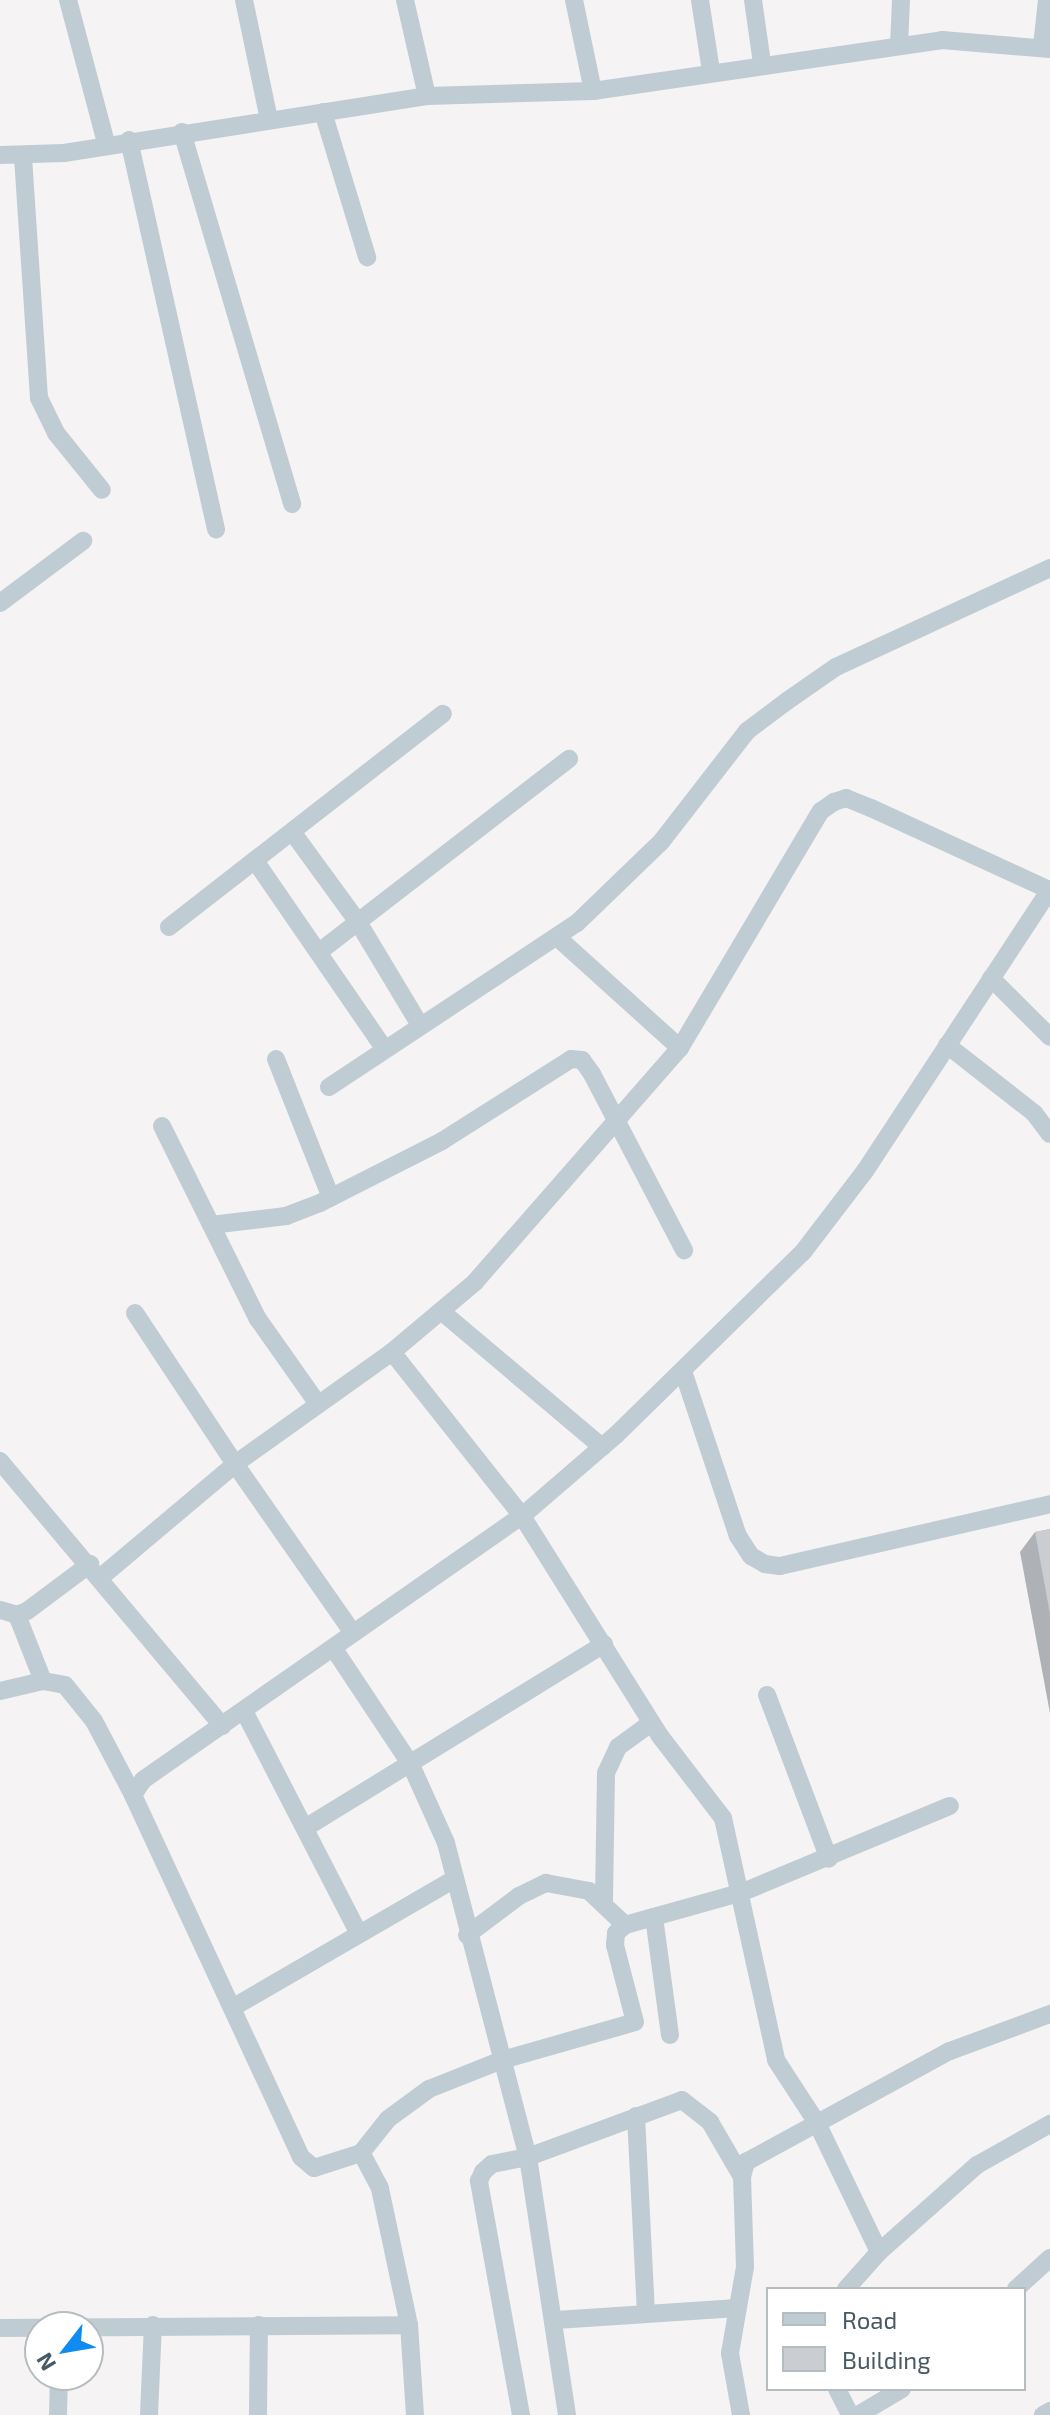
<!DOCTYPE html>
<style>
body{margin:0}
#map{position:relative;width:1050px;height:2415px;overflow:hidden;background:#f5f3f3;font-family:"Exo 2",sans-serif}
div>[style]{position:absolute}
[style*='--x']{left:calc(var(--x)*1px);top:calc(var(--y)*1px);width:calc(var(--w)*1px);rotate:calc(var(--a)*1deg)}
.street>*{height:18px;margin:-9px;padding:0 9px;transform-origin:9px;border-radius:9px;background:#c0ccd3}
.wall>*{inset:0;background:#aeb1b5}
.building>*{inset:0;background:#caced2}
span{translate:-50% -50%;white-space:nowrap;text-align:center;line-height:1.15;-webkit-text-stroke:6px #fff;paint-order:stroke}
.legend{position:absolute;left:766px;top:2287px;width:260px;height:104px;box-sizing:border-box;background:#fff;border:2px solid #b6bdc0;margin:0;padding:10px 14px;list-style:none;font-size:24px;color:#495962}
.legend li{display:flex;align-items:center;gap:16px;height:40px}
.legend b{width:40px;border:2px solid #b6bdc0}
.north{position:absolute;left:24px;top:2311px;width:80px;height:80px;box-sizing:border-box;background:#fff;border:2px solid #b6bdc0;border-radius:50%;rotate:239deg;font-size:22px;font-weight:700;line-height:32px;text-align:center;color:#495962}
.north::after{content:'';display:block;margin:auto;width:28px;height:36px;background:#108bf2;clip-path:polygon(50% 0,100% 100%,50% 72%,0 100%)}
</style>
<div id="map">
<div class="street">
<div style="--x:68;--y:0;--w:148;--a:75.1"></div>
<div style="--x:244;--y:0;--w:123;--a:78.2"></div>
<div style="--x:405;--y:0;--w:98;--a:77.1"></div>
<div style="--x:574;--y:0;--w:93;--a:78.2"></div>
<div style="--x:700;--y:0;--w:72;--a:81.2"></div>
<div style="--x:753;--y:0;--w:64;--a:81.9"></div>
<div style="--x:899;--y:46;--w:46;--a:-87.5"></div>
<div style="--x:1042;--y:46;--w:46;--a:-83.8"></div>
<div style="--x:323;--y:112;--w:152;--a:73.1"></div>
<div style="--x:182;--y:132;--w:388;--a:73.5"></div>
<div style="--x:129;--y:140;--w:399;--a:77.4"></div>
<div style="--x:0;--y:155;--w:64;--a:-1.8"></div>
<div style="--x:64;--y:153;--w:367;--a:-8.9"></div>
<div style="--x:427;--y:96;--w:166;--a:-1.7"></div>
<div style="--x:593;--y:91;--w:353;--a:-8.3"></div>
<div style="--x:942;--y:40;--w:108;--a:4.8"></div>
<div style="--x:23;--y:157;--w:242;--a:86.2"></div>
<div style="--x:39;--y:398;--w:39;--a:64"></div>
<div style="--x:56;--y:433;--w:73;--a:51.1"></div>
<div style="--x:0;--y:603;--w:104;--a:-36.8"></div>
<div style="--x:293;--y:833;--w:110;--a:53.9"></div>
<div style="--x:358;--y:922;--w:120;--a:59"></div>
<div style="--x:256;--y:862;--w:226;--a:55.5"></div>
<div style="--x:169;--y:927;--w:347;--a:-37.9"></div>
<div style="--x:557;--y:937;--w:166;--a:42.1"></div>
<div style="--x:319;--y:952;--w:316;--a:-37.7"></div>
<div style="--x:991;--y:978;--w:83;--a:45"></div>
<div style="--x:947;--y:1045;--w:110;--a:38"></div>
<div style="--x:1034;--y:1113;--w:26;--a:53"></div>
<div style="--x:276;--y:1059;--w:149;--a:68.4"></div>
<div style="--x:329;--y:1087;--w:297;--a:-33.5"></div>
<div style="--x:577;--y:923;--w:117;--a:-44"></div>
<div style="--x:661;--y:842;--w:140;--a:-52.2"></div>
<div style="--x:747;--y:731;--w:50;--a:-36.9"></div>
<div style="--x:787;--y:701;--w:60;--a:-34.8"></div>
<div style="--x:836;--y:667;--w:236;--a:-24.8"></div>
<div style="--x:162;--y:1126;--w:216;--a:63.6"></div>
<div style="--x:258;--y:1319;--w:104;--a:54.8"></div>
<div style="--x:211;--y:1225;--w:76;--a:-6.8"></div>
<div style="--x:286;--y:1216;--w:36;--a:-21"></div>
<div style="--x:320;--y:1203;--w:137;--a:-26.9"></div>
<div style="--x:442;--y:1141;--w:153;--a:-32.4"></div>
<div style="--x:571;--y:1059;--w:11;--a:5"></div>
<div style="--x:582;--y:1060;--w:17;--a:54"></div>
<div style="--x:592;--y:1074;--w:199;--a:62.4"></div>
<div style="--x:441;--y:1311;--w:211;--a:40.2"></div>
<div style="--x:135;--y:1313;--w:181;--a:56.5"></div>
<div style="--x:235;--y:1464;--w:193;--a:-35.5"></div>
<div style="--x:392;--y:1352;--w:109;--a:-40.1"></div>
<div style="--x:475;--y:1282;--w:311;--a:-48.8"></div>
<div style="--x:680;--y:1048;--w:276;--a:-59.3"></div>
<div style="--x:821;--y:811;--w:16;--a:-35"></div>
<div style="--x:834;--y:802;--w:13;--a:-18"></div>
<div style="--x:846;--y:798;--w:27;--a:22"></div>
<div style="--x:871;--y:808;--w:196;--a:24.7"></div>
<div style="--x:392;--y:1352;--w:209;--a:51.6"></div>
<div style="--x:522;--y:1516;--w:260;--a:57.9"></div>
<div style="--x:660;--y:1736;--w:103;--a:52.5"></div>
<div style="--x:723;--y:1818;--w:248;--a:77.6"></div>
<div style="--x:776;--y:2060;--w:75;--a:56.9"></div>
<div style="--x:817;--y:2123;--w:143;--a:64.3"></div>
<div style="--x:683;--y:1371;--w:174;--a:71.6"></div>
<div style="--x:738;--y:1536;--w:24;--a:57"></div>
<div style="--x:751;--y:1556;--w:16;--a:30"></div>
<div style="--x:765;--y:1564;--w:15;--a:8"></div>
<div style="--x:780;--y:1566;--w:277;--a:-12.9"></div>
<div style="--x:0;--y:1461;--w:346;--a:50"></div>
<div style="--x:101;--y:1577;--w:175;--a:-40.1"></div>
<div style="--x:235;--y:1464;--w:206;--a:55.1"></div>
<div style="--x:0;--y:1610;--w:18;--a:16"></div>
<div style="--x:17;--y:1615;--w:11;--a:-22"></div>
<div style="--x:27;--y:1611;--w:79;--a:-36.7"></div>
<div style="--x:17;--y:1615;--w:71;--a:68.5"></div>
<div style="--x:334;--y:1649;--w:139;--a:56.4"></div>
<div style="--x:411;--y:1765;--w:85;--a:65.8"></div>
<div style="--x:446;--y:1843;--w:325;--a:75.4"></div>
<div style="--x:528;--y:2157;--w:261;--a:81.4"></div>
<div style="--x:0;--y:1691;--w:44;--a:-13.1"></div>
<div style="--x:43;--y:1681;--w:22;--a:10"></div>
<div style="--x:65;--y:1685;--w:46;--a:51.1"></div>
<div style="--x:94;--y:1721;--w:84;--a:62.2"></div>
<div style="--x:767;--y:1695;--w:175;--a:69.3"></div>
<div style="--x:244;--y:1711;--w:251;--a:62.7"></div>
<div style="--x:305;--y:1828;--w:351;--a:-31.6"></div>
<div style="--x:604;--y:1900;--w:127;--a:-89.1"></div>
<div style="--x:606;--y:1773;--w:29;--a:-65"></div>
<div style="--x:618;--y:1747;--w:41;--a:-36"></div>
<div style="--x:654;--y:1917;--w:119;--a:82.3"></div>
<div style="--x:467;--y:1935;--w:65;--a:-36.9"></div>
<div style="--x:519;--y:1896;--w:30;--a:-26"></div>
<div style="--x:546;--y:1883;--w:44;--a:10.5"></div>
<div style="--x:589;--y:1891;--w:50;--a:43.4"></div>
<div style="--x:232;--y:2008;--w:255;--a:-30.1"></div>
<div style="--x:636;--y:2116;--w:198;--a:87.1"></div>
<div style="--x:361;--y:2153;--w:43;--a:-51.5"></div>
<div style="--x:388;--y:2119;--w:51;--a:-36.2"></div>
<div style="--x:429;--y:2089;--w:79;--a:-21.7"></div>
<div style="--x:502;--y:2060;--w:138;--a:-15.9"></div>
<div style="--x:635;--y:2022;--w:80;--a:-104.6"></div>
<div style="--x:615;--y:1945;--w:12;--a:-85"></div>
<div style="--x:616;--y:1933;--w:12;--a:-42"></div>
<div style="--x:625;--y:1925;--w:123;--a:-15.6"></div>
<div style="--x:743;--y:1892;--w:224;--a:-22.6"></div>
<div style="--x:846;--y:2289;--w:50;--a:-48.3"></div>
<div style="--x:879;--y:2252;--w:131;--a:-41.6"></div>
<div style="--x:977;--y:2165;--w:84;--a:-29.3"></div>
<div style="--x:1016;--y:2289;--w:46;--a:-42.4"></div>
<div style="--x:556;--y:2320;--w:182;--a:-3.8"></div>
<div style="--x:0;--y:2328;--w:409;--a:-0.4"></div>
<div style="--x:837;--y:2389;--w:29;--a:63"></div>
<div style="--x:58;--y:2415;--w:40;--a:-88.6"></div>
<div style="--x:149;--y:2415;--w:90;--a:-87.5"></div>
<div style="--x:258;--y:2415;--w:90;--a:-89.4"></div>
<div style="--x:415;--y:2415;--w:90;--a:-93.8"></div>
<div style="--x:409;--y:2325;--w:140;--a:-102"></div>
<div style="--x:380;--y:2188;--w:40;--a:-118"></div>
<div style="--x:361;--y:2153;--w:49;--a:162.3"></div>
<div style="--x:314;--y:2168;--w:17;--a:-140"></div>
<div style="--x:301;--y:2157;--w:399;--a:-114.9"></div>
<div style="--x:133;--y:1795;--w:18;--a:-56"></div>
<div style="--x:143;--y:1780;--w:462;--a:-34.9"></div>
<div style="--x:522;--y:1516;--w:125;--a:-40.8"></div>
<div style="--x:617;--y:1434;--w:260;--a:-44.4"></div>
<div style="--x:803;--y:1252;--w:102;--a:-52.6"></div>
<div style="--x:865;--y:1171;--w:337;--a:-56.7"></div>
<div style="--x:521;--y:2415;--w:238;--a:-100.2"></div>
<div style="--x:479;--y:2181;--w:10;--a:-66"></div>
<div style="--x:483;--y:2172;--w:12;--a:-42"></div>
<div style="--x:492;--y:2164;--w:37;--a:-11"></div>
<div style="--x:528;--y:2157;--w:164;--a:-20.3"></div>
<div style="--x:682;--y:2100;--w:36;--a:38"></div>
<div style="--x:710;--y:2122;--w:64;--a:59.8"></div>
<div style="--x:741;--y:2415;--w:63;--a:-100.1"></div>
<div style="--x:730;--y:2353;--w:87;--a:-80.1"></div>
<div style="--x:745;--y:2267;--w:90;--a:-91.9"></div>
<div style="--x:742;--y:2177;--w:16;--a:-75"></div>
<div style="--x:746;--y:2162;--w:232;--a:-28.6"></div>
<div style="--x:950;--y:2051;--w:107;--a:-20.3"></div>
<div style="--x:858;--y:2415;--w:51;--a:-30.6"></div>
<div style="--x:1043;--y:2415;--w:8;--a:-30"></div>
</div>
<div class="wall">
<div style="clip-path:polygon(1050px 1529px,1050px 1713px,1020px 1552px,1035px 1532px)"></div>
</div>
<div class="building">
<div style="clip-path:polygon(1050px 1529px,1050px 1614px,1035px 1532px)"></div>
</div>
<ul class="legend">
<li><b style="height:10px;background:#c0ccd3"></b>Road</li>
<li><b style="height:22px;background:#caced2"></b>Building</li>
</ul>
<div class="north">N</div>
</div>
